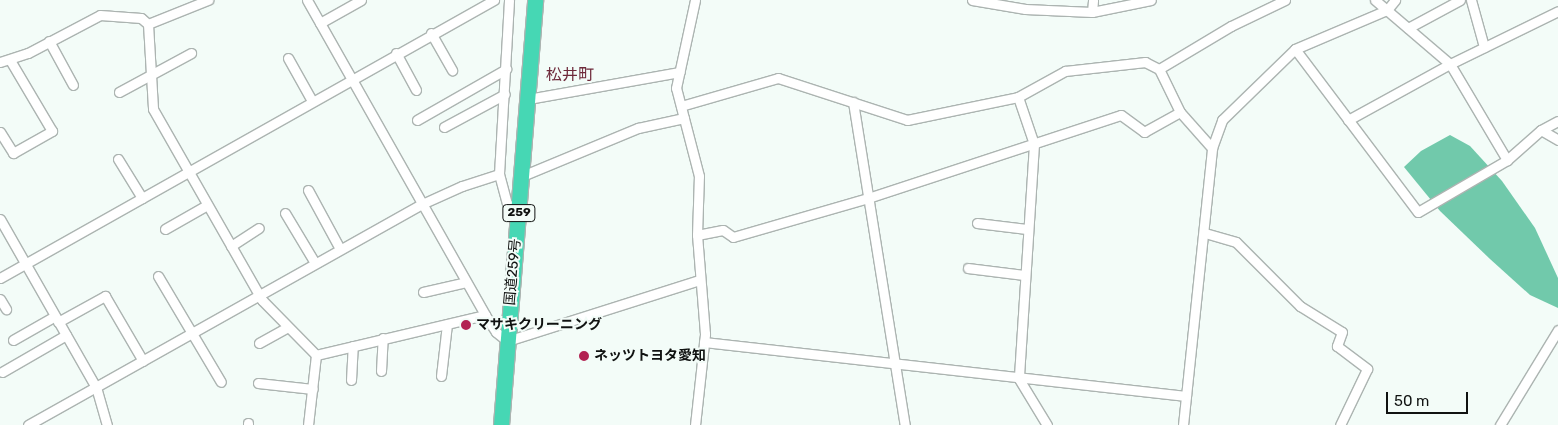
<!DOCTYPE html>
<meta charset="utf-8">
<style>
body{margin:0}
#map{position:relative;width:1558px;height:425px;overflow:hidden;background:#f3fcf8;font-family:Rubik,"Noto Sans JP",sans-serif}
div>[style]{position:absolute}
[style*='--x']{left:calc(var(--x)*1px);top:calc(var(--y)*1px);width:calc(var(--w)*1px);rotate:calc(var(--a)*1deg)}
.forest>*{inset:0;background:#71c9ab}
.roads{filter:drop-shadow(1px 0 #acb4b1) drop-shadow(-1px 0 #acb4b1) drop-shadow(0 1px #acb4b1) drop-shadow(0 -1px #acb4b1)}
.minor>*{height:9px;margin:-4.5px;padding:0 4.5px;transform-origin:4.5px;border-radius:4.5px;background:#fff}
.trunk>*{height:15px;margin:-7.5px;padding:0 7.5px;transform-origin:7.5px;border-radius:7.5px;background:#46d7b4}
.dots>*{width:14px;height:14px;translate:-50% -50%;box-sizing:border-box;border:2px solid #f3fcf8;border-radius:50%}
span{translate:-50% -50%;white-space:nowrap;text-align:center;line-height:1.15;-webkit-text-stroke:4px #f3fcf8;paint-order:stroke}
.shield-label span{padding:1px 4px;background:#f3fcf8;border:1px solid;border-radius:4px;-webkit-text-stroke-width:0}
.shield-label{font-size:12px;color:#101211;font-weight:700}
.street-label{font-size:14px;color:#101211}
.poi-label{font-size:14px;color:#101211;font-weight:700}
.left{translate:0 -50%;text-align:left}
.quarter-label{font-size:16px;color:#6e293a}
.scale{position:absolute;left:1386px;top:392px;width:82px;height:22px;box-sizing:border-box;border:2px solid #101211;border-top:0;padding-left:6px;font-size:15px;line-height:18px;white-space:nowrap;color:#101211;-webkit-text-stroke:4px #f3fcf8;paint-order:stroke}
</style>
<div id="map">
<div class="forest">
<div style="clip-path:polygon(1450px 135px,1470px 146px,1502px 181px,1535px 228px,1558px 278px,1558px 308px,1530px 295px,1490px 259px,1440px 211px,1404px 167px,1421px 151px)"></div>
</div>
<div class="roads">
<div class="minor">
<div style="--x:307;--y:0;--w:362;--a:60.5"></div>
<div style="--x:485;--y:315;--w:20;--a:57"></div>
<div style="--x:496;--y:332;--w:14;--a:39"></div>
<div style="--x:507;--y:341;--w:201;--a:-17.6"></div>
<div style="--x:972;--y:0;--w:54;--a:9.6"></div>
<div style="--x:1025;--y:9;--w:67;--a:2.6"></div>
<div style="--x:1092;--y:12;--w:60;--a:-11.5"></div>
<div style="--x:1375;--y:0;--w:99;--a:40.5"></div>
<div style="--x:1450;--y:64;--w:112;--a:59.3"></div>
<div style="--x:1471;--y:0;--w:49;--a:74.5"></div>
<div style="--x:1092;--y:12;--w:12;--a:-85"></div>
<div style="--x:320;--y:23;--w:47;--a:-29.3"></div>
<div style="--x:148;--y:24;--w:65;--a:-21.8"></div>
<div style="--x:1408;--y:28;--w:59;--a:-28.3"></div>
<div style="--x:431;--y:33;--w:43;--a:60.4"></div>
<div style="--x:49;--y:41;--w:50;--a:61.4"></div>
<div style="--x:1295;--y:49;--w:204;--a:53"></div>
<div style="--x:1418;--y:212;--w:103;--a:-30.3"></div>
<div style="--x:1507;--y:160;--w:45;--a:-41.4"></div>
<div style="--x:1541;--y:130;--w:19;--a:-28"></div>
<div style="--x:396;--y:53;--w:42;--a:61.6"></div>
<div style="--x:288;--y:58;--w:49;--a:60.8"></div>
<div style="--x:0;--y:62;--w:29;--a:-18"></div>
<div style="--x:28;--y:53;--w:81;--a:-27.8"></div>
<div style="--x:100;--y:15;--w:41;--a:4.2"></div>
<div style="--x:141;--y:18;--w:9;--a:41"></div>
<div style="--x:148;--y:24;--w:85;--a:86.6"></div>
<div style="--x:153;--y:109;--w:220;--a:60.3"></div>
<div style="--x:262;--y:300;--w:77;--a:45.5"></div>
<div style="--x:316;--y:355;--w:70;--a:96.5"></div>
<div style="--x:1159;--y:69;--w:84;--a:-30.8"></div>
<div style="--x:1231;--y:26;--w:60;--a:-25.7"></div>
<div style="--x:119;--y:92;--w:82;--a:-28.4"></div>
<div style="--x:1018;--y:97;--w:50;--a:71.2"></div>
<div style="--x:1034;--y:144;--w:235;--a:93.7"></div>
<div style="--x:1019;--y:379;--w:54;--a:58.7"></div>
<div style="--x:528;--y:99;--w:154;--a:-10.1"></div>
<div style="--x:853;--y:102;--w:327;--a:80.9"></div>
<div style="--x:681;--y:106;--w:101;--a:-16.1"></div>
<div style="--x:778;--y:78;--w:136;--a:18"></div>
<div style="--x:907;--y:120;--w:113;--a:-11.7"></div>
<div style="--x:1018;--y:97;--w:54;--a:-29"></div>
<div style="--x:1065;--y:71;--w:81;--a:-6.4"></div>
<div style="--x:1145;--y:62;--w:16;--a:27"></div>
<div style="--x:1159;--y:69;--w:48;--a:64"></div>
<div style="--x:1180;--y:112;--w:48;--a:48.4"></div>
<div style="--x:417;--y:120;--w:103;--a:-29.8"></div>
<div style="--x:1348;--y:120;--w:116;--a:-28.8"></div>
<div style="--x:1450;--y:64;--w:120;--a:-26.1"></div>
<div style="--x:444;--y:127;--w:69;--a:-28.4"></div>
<div style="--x:1541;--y:130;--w:20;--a:30"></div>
<div style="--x:0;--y:132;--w:25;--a:58"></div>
<div style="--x:13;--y:153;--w:45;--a:-29.4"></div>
<div style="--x:52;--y:131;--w:82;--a:-120.6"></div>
<div style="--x:118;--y:159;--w:46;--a:58.4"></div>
<div style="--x:499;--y:174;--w:174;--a:-86.7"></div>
<div style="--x:522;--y:176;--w:126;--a:-22.5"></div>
<div style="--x:638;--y:128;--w:47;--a:-12.3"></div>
<div style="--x:308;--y:190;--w:67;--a:61.5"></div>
<div style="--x:285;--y:213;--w:58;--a:59"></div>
<div style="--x:0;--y:219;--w:193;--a:60.3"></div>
<div style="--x:96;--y:387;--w:40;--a:74"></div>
<div style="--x:977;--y:223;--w:50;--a:6.8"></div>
<div style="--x:165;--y:229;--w:48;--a:-29.7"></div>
<div style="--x:1205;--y:233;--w:32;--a:16"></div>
<div style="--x:1236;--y:242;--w:91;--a:45"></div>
<div style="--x:1300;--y:306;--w:49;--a:31.8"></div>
<div style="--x:1342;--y:332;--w:15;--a:110"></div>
<div style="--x:1337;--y:346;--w:38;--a:37"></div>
<div style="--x:1367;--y:369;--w:62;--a:115.7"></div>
<div style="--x:697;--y:235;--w:26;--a:-11"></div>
<div style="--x:723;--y:230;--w:12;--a:35"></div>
<div style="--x:733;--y:237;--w:141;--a:-16.1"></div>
<div style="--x:868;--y:198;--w:266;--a:-18.2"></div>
<div style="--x:1121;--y:115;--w:29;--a:36"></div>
<div style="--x:1144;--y:132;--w:41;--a:-29.1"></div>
<div style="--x:231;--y:246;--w:33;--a:-33"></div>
<div style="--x:968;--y:268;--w:56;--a:7.1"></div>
<div style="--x:158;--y:276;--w:123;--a:59.3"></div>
<div style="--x:0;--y:278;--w:567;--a:-29.37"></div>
<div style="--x:423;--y:292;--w:44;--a:-13.1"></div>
<div style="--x:0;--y:299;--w:12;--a:59"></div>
<div style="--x:58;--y:322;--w:54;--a:-29"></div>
<div style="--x:105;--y:296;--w:75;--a:59.7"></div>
<div style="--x:13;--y:340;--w:48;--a:-29.7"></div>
<div style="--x:704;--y:342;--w:485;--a:6.4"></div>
<div style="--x:259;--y:343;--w:33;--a:-29"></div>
<div style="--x:316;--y:355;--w:174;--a:-13.3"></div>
<div style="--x:381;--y:371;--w:33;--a:-87"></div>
<div style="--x:2;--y:372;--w:74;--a:-30"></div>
<div style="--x:441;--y:376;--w:52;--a:-83.4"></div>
<div style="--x:351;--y:380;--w:34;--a:-87"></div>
<div style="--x:258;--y:383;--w:55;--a:6.2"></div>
<div style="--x:28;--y:425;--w:452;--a:-29.3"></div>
<div style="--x:422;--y:204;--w:44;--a:-24.2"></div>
<div style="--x:462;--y:186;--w:39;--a:-18"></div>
<div style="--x:499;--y:174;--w:31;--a:75"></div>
<div style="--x:507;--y:204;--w:14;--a:30"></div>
<div style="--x:248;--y:425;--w:2;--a:-90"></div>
<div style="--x:695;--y:425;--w:92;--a:-83.7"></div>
<div style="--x:705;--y:334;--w:99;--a:-94.6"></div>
<div style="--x:697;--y:235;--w:59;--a:-88.1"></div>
<div style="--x:699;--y:176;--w:91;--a:-104.6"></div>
<div style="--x:676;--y:88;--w:90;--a:-77.8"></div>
<div style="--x:1183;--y:425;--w:279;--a:-84"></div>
<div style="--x:1212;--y:148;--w:30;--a:-70"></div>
<div style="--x:1222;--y:120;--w:102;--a:-44.2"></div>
<div style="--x:1295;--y:49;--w:100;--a:-23"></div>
<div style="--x:1387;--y:10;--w:13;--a:-51"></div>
<div style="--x:1500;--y:425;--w:111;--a:-58.6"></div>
</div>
<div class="trunk">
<div style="--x:501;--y:425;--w:426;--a:-85.4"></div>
</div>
</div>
<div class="dots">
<div style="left:466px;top:325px;background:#b22252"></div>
<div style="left:584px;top:356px;background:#b22252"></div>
</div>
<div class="shield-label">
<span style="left:519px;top:213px">259</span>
</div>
<div class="street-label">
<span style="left:513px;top:272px;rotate:-85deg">国道259号</span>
</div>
<div class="poi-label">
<span class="left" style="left:476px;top:325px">マサキクリーニング</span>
<span class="left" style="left:594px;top:356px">ネッツトヨタ愛知</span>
</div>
<div class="quarter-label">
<span style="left:570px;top:75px">松井町</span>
</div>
<div class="scale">50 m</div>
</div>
